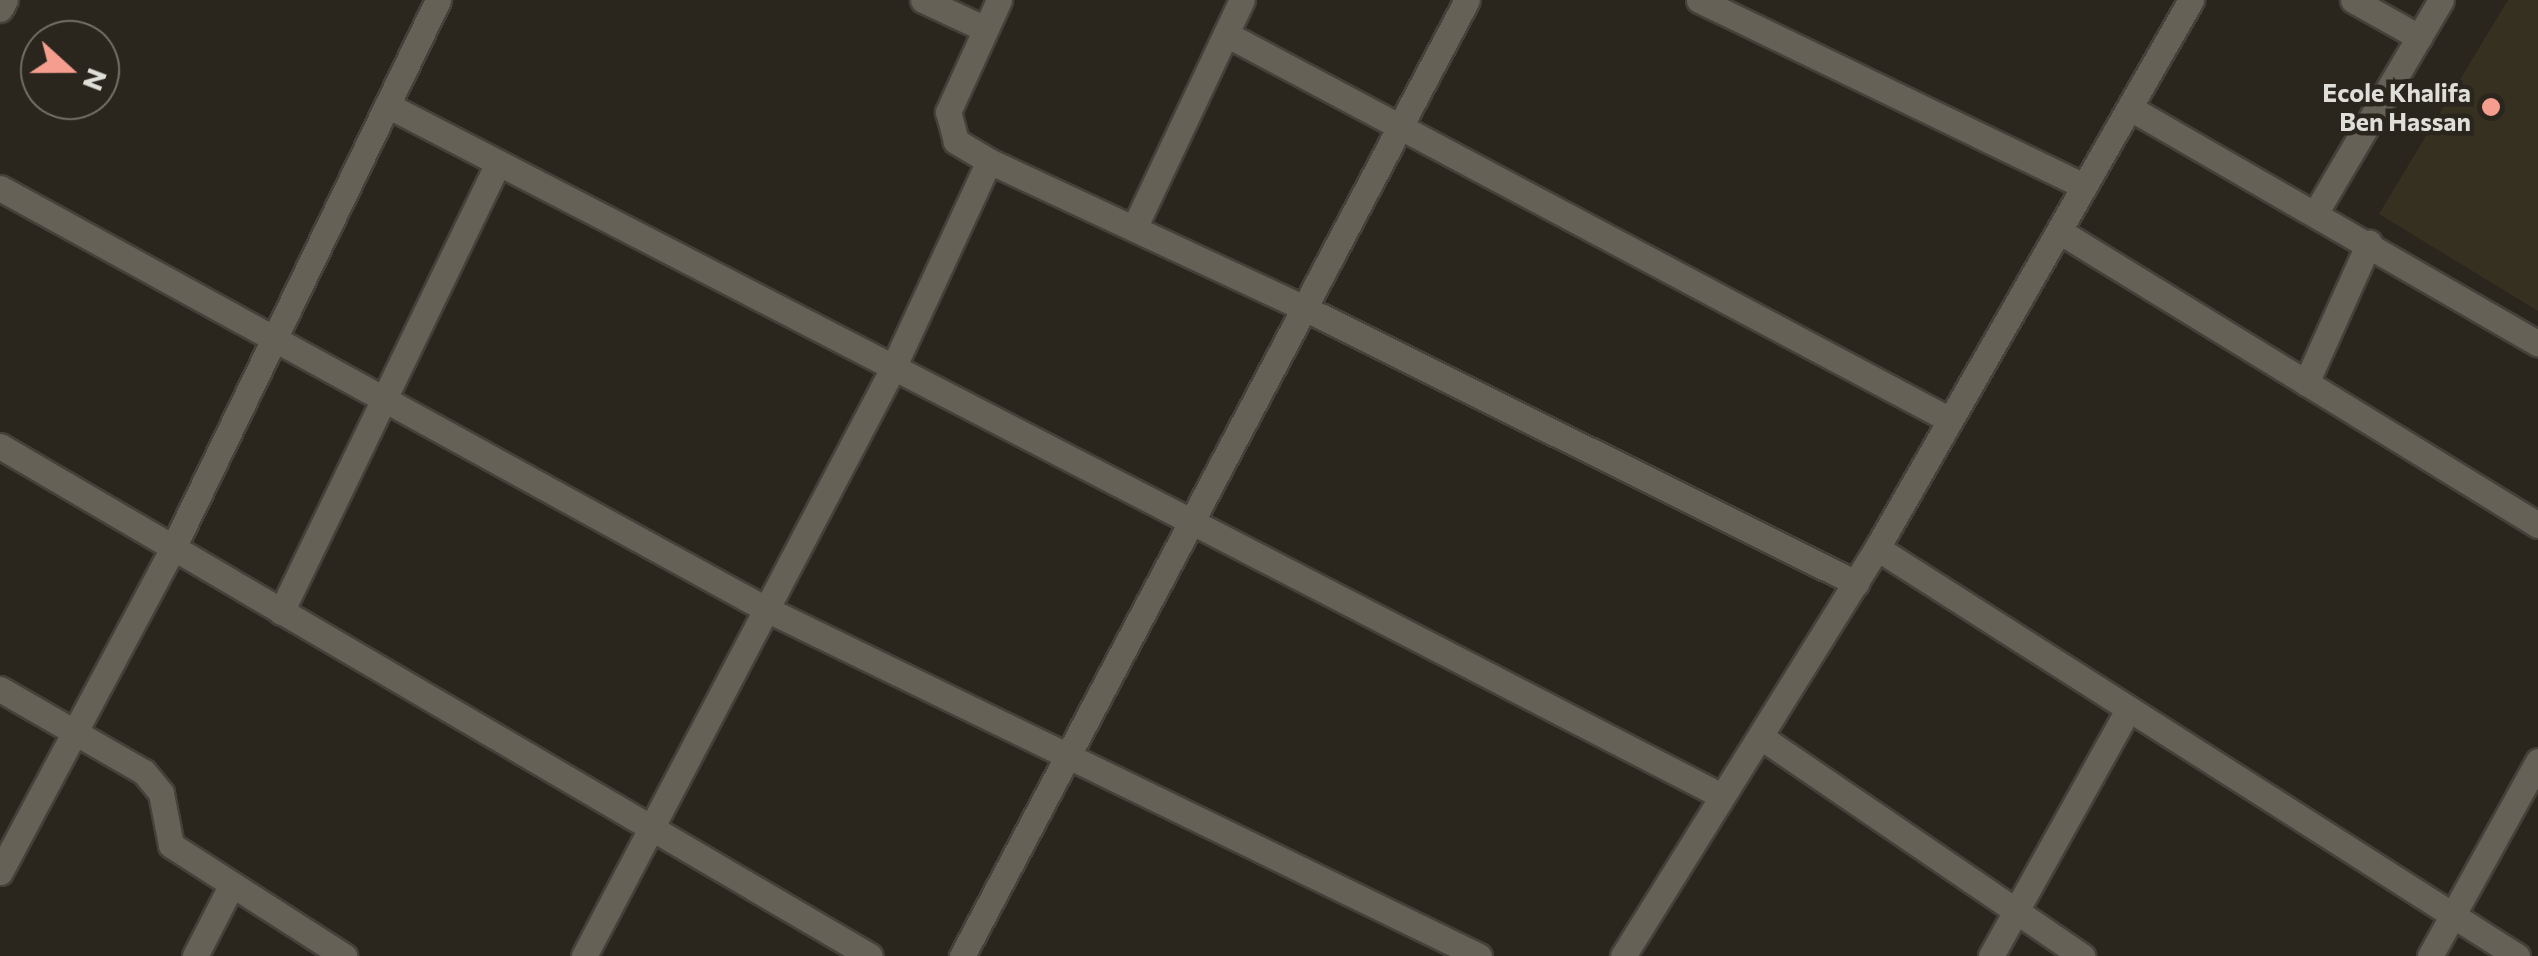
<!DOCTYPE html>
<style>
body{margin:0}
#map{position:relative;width:2538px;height:956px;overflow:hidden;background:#2a261e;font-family:Commissioner,sans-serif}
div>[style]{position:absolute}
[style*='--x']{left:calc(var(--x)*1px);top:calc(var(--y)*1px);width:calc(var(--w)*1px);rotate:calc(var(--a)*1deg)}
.built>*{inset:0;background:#363021}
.roads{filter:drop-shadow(2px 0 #43413a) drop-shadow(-2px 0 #43413a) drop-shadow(0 2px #43413a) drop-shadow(0 -2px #43413a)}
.minor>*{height:25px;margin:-12.5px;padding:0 12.5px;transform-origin:12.5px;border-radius:12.5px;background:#656157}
.dots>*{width:28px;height:28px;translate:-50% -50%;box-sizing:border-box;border:5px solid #2a261e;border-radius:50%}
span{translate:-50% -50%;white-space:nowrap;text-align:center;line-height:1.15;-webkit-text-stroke:9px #2a261e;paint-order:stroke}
.poi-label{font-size:25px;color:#e0ded8;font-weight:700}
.right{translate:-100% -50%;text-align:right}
.north{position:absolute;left:20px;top:20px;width:100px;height:100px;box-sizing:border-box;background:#2a261e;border:2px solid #737068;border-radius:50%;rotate:111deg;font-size:28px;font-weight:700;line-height:40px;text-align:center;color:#e0ded8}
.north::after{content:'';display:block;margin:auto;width:35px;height:45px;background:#f59d8e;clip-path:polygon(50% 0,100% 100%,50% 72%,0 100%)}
</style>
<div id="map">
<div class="built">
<div style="clip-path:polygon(2508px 0,2538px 0,2538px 311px,2379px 214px)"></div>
</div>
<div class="roads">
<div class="minor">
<div style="--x:923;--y:0;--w:66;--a:25"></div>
<div style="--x:1699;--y:0;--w:428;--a:25.8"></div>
<div style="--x:2353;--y:0;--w:76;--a:29.3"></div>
<div style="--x:0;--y:9;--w:10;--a:-61"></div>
<div style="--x:1226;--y:34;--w:820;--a:28.06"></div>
<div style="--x:387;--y:105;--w:1503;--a:27.37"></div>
<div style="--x:2130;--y:108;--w:471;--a:30"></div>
<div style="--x:989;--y:161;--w:39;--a:-149"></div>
<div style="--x:956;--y:141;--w:30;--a:-105"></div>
<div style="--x:948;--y:112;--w:123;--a:-65.5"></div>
<div style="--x:0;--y:188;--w:872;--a:28.8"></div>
<div style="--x:764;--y:608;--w:795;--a:25.95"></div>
<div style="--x:2316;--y:212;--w:246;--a:-59.5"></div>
<div style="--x:1135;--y:226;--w:250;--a:-64.7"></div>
<div style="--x:2059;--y:231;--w:562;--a:31.54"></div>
<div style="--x:2306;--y:383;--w:154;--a:-65.8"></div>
<div style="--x:0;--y:446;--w:1008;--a:30.38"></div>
<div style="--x:1877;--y:548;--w:759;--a:32.52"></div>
<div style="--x:281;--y:612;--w:499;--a:-64.2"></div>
<div style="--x:0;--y:689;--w:166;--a:30"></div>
<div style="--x:144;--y:772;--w:27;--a:51"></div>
<div style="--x:161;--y:793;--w:53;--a:79.1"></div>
<div style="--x:171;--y:845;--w:206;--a:32.7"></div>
<div style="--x:1761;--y:737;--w:389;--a:34.3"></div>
<div style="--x:0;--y:872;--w:367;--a:-61.9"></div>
<div style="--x:173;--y:548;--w:609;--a:-64.19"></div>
<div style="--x:195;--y:956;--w:79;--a:-62.8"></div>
<div style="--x:584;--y:956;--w:662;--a:-62.27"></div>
<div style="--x:892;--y:370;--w:230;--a:-65.1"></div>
<div style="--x:989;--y:161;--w:348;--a:25"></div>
<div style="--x:1304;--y:308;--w:617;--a:26.48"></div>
<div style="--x:962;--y:956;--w:1081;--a:-62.16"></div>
<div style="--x:1623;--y:956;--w:481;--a:-58.1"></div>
<div style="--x:1877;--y:548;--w:632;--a:-60.19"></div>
<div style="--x:1991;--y:956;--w:282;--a:-60.9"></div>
<div style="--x:2430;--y:956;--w:223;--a:-61"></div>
</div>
</div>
<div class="dots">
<div style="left:2491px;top:107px;background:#f59d8e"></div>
</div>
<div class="poi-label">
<span class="right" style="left:2471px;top:107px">Ecole Khalifa<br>Ben Hassan</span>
</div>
<div class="north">N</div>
</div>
